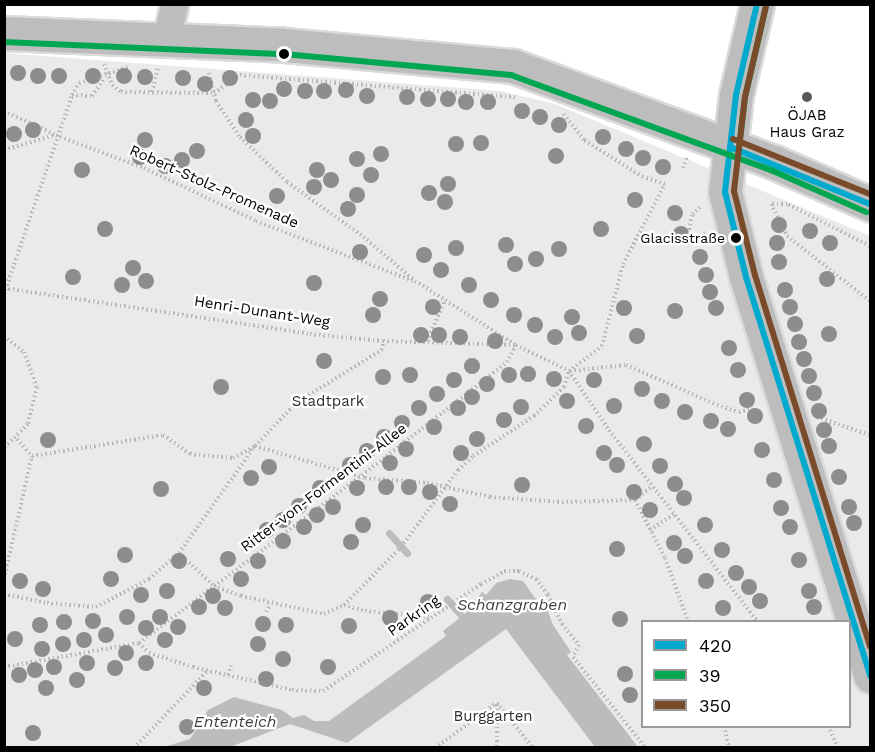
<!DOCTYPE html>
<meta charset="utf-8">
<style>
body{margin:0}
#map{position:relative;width:875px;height:752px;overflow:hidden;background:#fff;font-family:"Work Sans",sans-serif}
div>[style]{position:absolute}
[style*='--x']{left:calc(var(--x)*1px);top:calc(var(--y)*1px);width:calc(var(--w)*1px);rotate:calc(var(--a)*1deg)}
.green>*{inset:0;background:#eaeaea}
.water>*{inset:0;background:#bcbcbc}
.stream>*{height:7px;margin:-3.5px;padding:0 3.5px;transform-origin:3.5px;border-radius:3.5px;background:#bcbcbc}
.path>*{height:4px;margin-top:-2px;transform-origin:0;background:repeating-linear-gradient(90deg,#b8b8b8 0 1.5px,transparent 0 4.5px)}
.roads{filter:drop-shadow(2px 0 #dbdbdb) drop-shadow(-2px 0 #dbdbdb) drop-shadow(0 2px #dbdbdb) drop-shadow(0 -2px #dbdbdb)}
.minor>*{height:27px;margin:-13.5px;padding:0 13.5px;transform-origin:13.5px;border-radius:13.5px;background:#bebebe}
.primary>*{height:33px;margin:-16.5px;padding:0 16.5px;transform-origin:16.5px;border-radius:16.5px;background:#bdbdbd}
.bus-1>*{height:6px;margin:-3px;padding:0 3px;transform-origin:3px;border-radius:3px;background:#00a9ce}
.bus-2>*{height:6px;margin:-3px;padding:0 3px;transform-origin:3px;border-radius:3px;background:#00a651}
.bus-3>*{height:6px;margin:-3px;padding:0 3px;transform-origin:3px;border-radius:3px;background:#7a4b2a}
.trees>*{width:16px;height:16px;margin:-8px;border-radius:50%;background:#8d8d8d}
.dots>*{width:16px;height:16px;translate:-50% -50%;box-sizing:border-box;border:3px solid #fff;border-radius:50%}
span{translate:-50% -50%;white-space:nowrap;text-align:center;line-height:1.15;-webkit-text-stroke:4.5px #fff;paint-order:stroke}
.bus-label{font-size:14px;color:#000}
.right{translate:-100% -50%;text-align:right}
.poi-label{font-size:15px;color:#000}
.street-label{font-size:15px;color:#000}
.park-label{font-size:15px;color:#2f2f2f}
.water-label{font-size:16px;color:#404040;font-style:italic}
.frame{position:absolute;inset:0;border:6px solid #000;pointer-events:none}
.legend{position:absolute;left:641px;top:620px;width:210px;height:108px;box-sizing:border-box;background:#fff;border:2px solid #999;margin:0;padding:8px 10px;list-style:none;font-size:18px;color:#000}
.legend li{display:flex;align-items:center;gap:12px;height:30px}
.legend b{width:30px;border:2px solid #999}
</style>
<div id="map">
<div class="green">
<div style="clip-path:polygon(evenodd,4px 53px,501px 91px,555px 104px,870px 236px,870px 747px,5px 747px,4px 53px,642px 622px,850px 622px,850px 726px,642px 726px,642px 622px)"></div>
</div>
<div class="water">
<div style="clip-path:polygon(510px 579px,523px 581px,538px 602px,544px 601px,553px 625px,571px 652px,567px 655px,638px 747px,595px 747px,506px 629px,347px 743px,290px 724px,230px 747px,164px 747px,190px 739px,208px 710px,234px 697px,282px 710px,293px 718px,304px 715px,314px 721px,329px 721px,446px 636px,443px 631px,466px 613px,482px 592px,486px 595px,496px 583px)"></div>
</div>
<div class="stream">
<div style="--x:389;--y:533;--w:27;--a:48"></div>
<div style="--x:447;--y:599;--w:23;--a:49"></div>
</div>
<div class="path">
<div style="--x:104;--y:64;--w:22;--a:69"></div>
<div style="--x:112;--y:85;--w:11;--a:38"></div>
<div style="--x:121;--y:92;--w:93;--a:0.6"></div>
<div style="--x:214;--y:93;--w:32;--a:-35"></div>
<div style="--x:240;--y:75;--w:276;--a:4.6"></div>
<div style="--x:209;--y:73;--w:29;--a:76"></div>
<div style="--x:216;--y:101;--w:43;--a:56.3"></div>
<div style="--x:240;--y:137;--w:65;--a:43.8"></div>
<div style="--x:287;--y:182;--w:90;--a:35.5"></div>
<div style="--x:360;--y:234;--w:72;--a:40.5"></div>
<div style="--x:415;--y:281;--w:120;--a:32.4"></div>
<div style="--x:516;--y:345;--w:59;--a:26.1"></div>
<div style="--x:569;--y:371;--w:71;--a:55.9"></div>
<div style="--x:609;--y:430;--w:243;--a:52.2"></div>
<div style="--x:152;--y:92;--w:25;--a:-76"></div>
<div style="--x:72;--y:95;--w:20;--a:3"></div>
<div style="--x:92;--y:96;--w:21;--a:-55"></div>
<div style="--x:4;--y:111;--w:57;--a:24.8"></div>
<div style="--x:56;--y:135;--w:94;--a:20.6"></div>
<div style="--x:144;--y:168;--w:124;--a:25.3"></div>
<div style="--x:256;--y:221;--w:168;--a:20.9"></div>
<div style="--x:4;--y:150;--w:53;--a:-16.4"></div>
<div style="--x:683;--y:168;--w:12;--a:-70"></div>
<div style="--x:700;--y:207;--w:11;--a:135"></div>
<div style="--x:692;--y:215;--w:25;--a:101"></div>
<div style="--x:687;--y:240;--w:22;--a:-18"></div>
<div style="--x:870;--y:246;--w:93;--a:-153.2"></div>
<div style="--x:787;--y:204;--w:16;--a:180"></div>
<div style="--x:771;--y:204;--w:36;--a:63"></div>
<div style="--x:787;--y:236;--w:105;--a:38.1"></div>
<div style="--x:4;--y:288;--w:309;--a:8.5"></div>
<div style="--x:310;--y:334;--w:73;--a:5.5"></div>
<div style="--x:383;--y:341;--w:132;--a:1.7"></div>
<div style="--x:4;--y:294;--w:210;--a:-71.1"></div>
<div style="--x:72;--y:95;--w:14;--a:-60"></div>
<div style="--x:79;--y:83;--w:52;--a:-18.1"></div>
<div style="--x:4;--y:336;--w:26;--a:39"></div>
<div style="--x:24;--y:352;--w:37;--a:70"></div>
<div style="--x:37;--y:387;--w:38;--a:104"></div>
<div style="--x:28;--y:424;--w:34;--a:135"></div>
<div style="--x:427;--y:341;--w:45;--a:-66.3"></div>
<div style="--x:570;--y:371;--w:56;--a:-6.1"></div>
<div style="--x:626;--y:365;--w:99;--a:23.7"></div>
<div style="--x:717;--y:405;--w:23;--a:18"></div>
<div style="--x:739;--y:412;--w:14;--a:-12"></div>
<div style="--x:817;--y:417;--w:56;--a:18.8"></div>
<div style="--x:17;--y:439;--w:23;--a:49"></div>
<div style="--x:32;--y:456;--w:133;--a:-9.1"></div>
<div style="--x:163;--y:435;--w:33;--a:35"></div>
<div style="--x:190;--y:454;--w:43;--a:5.3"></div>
<div style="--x:233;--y:458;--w:25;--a:-29"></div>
<div style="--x:255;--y:446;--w:61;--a:-46.3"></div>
<div style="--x:297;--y:402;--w:100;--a:-31.5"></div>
<div style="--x:382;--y:350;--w:9;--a:-84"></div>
<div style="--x:635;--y:500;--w:65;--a:62.7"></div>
<div style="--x:665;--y:558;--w:68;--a:70.2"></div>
<div style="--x:650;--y:530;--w:29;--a:-34"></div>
<div style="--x:179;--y:553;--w:48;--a:43.3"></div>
<div style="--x:214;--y:586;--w:29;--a:20"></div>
<div style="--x:241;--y:596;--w:85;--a:12.2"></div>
<div style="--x:324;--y:614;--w:22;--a:-24"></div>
<div style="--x:344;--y:605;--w:81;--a:-45.5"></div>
<div style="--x:401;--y:547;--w:96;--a:-53.5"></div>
<div style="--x:458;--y:470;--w:21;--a:-43"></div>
<div style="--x:473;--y:456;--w:73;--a:-33.3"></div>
<div style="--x:534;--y:416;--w:42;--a:-44"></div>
<div style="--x:564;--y:387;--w:17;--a:-73"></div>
<div style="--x:569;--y:371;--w:41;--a:-37.1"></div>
<div style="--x:602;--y:346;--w:85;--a:-75.6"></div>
<div style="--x:623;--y:264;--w:90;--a:-62.3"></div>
<div style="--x:665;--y:184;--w:23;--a:-162"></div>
<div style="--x:643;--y:177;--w:70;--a:-147.9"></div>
<div style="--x:584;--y:140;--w:33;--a:-128"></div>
<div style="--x:4;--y:579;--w:126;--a:-77.2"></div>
<div style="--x:4;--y:594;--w:44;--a:11.8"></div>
<div style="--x:47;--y:603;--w:49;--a:4.7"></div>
<div style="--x:96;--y:607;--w:60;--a:-27.8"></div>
<div style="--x:149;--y:579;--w:40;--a:-41"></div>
<div style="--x:179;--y:553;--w:131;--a:-54.6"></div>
<div style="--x:255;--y:446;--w:115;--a:16.2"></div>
<div style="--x:365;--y:478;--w:62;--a:4.6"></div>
<div style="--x:427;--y:483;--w:65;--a:12.5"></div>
<div style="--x:490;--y:497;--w:72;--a:4"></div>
<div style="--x:562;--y:502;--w:73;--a:-1.6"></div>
<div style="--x:635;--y:500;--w:22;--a:-39"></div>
<div style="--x:198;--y:599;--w:13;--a:51"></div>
<div style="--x:344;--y:605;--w:22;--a:16"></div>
<div style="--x:365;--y:611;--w:67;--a:5.1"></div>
<div style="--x:266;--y:612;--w:9;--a:-58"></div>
<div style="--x:139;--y:643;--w:14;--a:45"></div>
<div style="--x:149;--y:653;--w:46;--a:17.7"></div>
<div style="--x:193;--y:667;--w:102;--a:13.1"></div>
<div style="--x:292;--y:690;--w:31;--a:2"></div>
<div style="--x:323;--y:691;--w:191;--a:-34.1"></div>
<div style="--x:481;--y:584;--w:26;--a:-29"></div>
<div style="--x:504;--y:571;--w:15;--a:0"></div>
<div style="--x:519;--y:571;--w:19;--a:25"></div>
<div style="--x:536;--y:579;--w:20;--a:53"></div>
<div style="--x:548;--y:595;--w:32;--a:64"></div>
<div style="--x:562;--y:624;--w:27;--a:51"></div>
<div style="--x:579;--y:645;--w:13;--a:117"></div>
<div style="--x:573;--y:657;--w:117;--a:51.3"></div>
<div style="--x:4;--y:667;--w:137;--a:-10.1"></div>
<div style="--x:139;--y:643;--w:306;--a:-37"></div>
<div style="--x:383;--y:459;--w:157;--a:-38"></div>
<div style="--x:507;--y:362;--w:19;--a:-62"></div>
<div style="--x:228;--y:675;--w:10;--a:-73"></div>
<div style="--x:497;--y:703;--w:58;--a:51.3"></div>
<div style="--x:497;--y:704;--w:44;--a:90"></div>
<div style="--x:724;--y:726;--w:23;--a:77"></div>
<div style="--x:828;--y:726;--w:24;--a:66"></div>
<div style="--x:134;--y:748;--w:108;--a:-46.5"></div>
<div style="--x:435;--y:748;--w:77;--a:-36"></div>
</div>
<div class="roads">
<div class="minor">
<div style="--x:166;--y:40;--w:37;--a:-77"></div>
</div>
<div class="primary">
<div style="--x:757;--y:4;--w:93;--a:103"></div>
<div style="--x:736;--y:95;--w:98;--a:96.5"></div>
<div style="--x:725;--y:192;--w:88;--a:76.1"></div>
<div style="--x:746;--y:277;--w:418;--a:72.7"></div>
<div style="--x:4;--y:33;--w:281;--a:2.4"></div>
<div style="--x:285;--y:45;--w:229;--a:5.3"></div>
<div style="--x:513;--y:66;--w:280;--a:20.2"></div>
<div style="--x:776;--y:163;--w:103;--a:23.6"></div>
</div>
</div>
<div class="bus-1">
<div style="--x:757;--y:4;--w:93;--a:103"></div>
<div style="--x:736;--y:95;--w:98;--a:96.5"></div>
<div style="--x:725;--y:192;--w:88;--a:76.1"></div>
<div style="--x:746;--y:277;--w:418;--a:72.7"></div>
<div style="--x:730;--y:147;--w:151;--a:22.2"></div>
</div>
<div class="bus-2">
<div style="--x:4;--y:42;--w:280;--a:2.5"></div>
<div style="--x:284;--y:54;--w:228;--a:5.3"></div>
<div style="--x:511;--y:75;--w:279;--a:20.1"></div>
<div style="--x:773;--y:171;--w:102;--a:23.8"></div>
<div style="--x:739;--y:148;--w:51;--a:-83.3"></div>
<div style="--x:745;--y:97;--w:93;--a:-77"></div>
</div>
<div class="bus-3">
<div style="--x:766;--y:6;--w:93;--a:103"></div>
<div style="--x:745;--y:97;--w:95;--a:96.7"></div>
<div style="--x:734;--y:191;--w:87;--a:76"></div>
<div style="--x:755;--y:275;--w:389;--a:72.8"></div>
<div style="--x:733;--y:139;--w:148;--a:21.9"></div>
</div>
<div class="trees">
<div style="left:18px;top:73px"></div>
<div style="left:38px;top:76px"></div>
<div style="left:59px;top:76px"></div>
<div style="left:93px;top:76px"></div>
<div style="left:124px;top:76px"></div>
<div style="left:145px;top:77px"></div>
<div style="left:183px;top:78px"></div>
<div style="left:230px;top:78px"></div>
<div style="left:205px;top:84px"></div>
<div style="left:284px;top:89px"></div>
<div style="left:346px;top:90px"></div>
<div style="left:305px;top:91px"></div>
<div style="left:324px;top:91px"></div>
<div style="left:367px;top:96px"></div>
<div style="left:407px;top:97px"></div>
<div style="left:428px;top:99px"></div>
<div style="left:448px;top:99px"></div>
<div style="left:253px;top:100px"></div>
<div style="left:270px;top:101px"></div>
<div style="left:466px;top:102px"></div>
<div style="left:488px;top:102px"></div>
<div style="left:522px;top:111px"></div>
<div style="left:540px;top:117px"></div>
<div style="left:246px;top:120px"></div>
<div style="left:559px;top:125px"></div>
<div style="left:33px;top:130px"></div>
<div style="left:14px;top:134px"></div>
<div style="left:253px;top:136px"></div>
<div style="left:603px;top:137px"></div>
<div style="left:145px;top:140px"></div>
<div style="left:481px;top:143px"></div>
<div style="left:456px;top:144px"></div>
<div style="left:626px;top:149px"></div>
<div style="left:197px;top:151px"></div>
<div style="left:381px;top:154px"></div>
<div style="left:556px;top:156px"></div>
<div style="left:140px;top:157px"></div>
<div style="left:643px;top:158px"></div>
<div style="left:357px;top:159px"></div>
<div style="left:182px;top:160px"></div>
<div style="left:165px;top:166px"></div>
<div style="left:663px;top:167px"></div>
<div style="left:82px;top:170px"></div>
<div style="left:317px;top:170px"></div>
<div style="left:371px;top:175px"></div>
<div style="left:331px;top:180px"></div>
<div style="left:448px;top:184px"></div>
<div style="left:314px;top:187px"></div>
<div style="left:429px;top:193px"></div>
<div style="left:357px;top:195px"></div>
<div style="left:277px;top:196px"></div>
<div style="left:635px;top:200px"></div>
<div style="left:445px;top:202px"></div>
<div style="left:348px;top:209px"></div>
<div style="left:675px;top:213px"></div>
<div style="left:779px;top:225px"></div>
<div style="left:105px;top:229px"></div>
<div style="left:601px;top:229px"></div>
<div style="left:810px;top:231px"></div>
<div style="left:681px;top:234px"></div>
<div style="left:777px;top:243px"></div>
<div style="left:830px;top:243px"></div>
<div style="left:506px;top:245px"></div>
<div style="left:456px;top:248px"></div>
<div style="left:559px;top:249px"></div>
<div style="left:360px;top:252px"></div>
<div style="left:424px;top:255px"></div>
<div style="left:700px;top:257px"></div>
<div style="left:536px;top:259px"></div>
<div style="left:779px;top:262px"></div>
<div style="left:515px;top:264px"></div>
<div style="left:133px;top:268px"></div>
<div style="left:441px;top:270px"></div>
<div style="left:706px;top:275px"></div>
<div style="left:73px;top:277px"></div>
<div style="left:827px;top:279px"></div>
<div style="left:146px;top:281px"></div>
<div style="left:314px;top:283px"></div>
<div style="left:122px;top:285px"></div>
<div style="left:469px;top:285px"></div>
<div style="left:785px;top:290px"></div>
<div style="left:710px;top:292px"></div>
<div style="left:380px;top:299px"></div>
<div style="left:491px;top:300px"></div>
<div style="left:433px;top:307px"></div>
<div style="left:790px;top:307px"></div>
<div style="left:624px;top:308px"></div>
<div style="left:716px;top:308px"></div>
<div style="left:675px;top:311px"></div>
<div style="left:373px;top:315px"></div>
<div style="left:514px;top:315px"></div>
<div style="left:572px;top:317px"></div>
<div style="left:795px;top:324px"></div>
<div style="left:535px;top:325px"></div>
<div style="left:579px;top:333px"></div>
<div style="left:829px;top:334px"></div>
<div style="left:421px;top:335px"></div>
<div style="left:439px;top:335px"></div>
<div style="left:637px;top:336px"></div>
<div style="left:460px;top:337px"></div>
<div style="left:555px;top:337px"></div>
<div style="left:495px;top:341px"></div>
<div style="left:799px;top:342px"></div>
<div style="left:729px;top:348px"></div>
<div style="left:804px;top:359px"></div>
<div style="left:324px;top:361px"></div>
<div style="left:472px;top:366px"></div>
<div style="left:738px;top:370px"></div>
<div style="left:528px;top:374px"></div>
<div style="left:410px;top:375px"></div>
<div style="left:509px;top:375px"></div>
<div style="left:809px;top:376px"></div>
<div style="left:383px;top:377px"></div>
<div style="left:554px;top:379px"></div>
<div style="left:454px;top:380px"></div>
<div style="left:594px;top:380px"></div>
<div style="left:487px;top:384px"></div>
<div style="left:221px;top:387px"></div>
<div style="left:642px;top:389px"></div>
<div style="left:814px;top:393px"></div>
<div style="left:437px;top:394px"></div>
<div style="left:472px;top:397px"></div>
<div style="left:747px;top:400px"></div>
<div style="left:567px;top:401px"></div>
<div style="left:662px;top:401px"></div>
<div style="left:614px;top:406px"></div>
<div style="left:521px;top:407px"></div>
<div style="left:419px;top:408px"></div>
<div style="left:458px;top:408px"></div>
<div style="left:819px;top:411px"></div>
<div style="left:685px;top:412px"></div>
<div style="left:755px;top:416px"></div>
<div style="left:504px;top:420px"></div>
<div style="left:711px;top:421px"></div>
<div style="left:402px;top:423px"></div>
<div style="left:586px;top:426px"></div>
<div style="left:434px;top:427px"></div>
<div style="left:728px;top:429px"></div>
<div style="left:824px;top:430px"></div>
<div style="left:384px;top:437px"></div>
<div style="left:477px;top:439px"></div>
<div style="left:48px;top:440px"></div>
<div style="left:644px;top:444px"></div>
<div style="left:829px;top:446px"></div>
<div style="left:406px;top:449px"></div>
<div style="left:762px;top:450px"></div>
<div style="left:367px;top:451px"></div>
<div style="left:461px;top:453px"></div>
<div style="left:604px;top:453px"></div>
<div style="left:390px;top:463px"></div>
<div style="left:350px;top:465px"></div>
<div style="left:617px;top:465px"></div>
<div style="left:660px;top:466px"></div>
<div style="left:269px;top:467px"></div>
<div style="left:839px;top:477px"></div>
<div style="left:251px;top:478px"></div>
<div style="left:774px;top:480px"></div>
<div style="left:675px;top:484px"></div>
<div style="left:522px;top:485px"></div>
<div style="left:386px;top:487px"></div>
<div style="left:409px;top:487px"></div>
<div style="left:320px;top:488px"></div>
<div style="left:357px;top:488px"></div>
<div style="left:161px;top:489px"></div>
<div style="left:430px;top:492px"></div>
<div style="left:634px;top:492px"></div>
<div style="left:684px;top:498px"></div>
<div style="left:450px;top:504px"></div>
<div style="left:299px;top:506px"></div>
<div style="left:333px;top:507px"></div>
<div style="left:849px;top:507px"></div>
<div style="left:781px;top:508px"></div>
<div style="left:650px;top:510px"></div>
<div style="left:317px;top:515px"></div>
<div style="left:283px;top:520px"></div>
<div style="left:854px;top:523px"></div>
<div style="left:363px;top:525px"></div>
<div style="left:705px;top:525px"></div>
<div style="left:304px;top:527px"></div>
<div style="left:790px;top:527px"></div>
<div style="left:267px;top:530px"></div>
<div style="left:283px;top:541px"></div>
<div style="left:351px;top:542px"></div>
<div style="left:674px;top:543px"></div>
<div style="left:617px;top:549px"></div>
<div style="left:722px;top:550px"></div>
<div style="left:125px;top:555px"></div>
<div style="left:685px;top:556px"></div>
<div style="left:228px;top:559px"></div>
<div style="left:799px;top:560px"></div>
<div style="left:179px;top:561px"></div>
<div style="left:258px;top:561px"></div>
<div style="left:736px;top:573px"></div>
<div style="left:111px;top:579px"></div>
<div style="left:241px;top:579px"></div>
<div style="left:20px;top:581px"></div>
<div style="left:706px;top:581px"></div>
<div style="left:749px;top:587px"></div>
<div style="left:43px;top:589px"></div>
<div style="left:167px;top:591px"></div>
<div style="left:809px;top:591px"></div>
<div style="left:141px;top:595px"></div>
<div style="left:213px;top:596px"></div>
<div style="left:760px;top:601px"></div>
<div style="left:428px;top:602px"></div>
<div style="left:199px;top:607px"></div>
<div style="left:814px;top:607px"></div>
<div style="left:225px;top:608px"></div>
<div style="left:723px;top:608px"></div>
<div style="left:127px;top:617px"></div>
<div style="left:160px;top:617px"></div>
<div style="left:390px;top:618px"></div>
<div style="left:620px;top:619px"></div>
<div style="left:93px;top:621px"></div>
<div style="left:64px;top:622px"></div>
<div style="left:263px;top:624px"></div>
<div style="left:40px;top:625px"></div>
<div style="left:286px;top:625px"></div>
<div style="left:349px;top:626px"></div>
<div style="left:178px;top:627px"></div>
<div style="left:146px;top:628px"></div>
<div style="left:106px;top:635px"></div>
<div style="left:15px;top:639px"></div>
<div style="left:84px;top:640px"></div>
<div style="left:165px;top:640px"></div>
<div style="left:63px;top:644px"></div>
<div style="left:258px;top:644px"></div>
<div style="left:42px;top:649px"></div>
<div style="left:126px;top:653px"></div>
<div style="left:283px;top:659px"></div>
<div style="left:87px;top:663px"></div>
<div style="left:146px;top:663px"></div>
<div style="left:54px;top:667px"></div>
<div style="left:328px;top:667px"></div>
<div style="left:115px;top:668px"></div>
<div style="left:35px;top:670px"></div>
<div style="left:625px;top:674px"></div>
<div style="left:19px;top:675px"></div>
<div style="left:266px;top:679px"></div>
<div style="left:77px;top:680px"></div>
<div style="left:46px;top:688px"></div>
<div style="left:204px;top:688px"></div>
<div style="left:630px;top:695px"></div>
<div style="left:187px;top:727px"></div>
<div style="left:33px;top:733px"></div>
</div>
<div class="dots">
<div style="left:284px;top:54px;background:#000"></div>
<div style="left:807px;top:97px;background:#595959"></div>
<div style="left:736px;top:238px;background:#000"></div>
</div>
<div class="bus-label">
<span class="right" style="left:725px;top:238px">Glacisstraße</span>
</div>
<div class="poi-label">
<span style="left:807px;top:124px">ÖJAB<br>Haus Graz</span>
</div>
<div class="street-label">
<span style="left:214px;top:187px;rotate:24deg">Robert-Stolz-Promenade</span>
<span style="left:262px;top:312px;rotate:9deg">Henri-Dunant-Weg</span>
<span style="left:324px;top:488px;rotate:-37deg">Ritter-von-Formentini-Allee</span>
<span style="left:414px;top:616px;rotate:-35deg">Parkring</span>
</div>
<div class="park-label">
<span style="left:328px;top:402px">Stadtpark</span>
<span style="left:493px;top:717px">Burggarten</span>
</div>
<div class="water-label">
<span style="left:512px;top:605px">Schanzgraben</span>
<span style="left:235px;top:722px">Ententeich</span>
</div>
<div class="frame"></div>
<ul class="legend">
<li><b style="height:8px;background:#00a9ce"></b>420</li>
<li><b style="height:8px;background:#00a651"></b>39</li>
<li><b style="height:8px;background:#7a4b2a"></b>350</li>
</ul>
</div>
